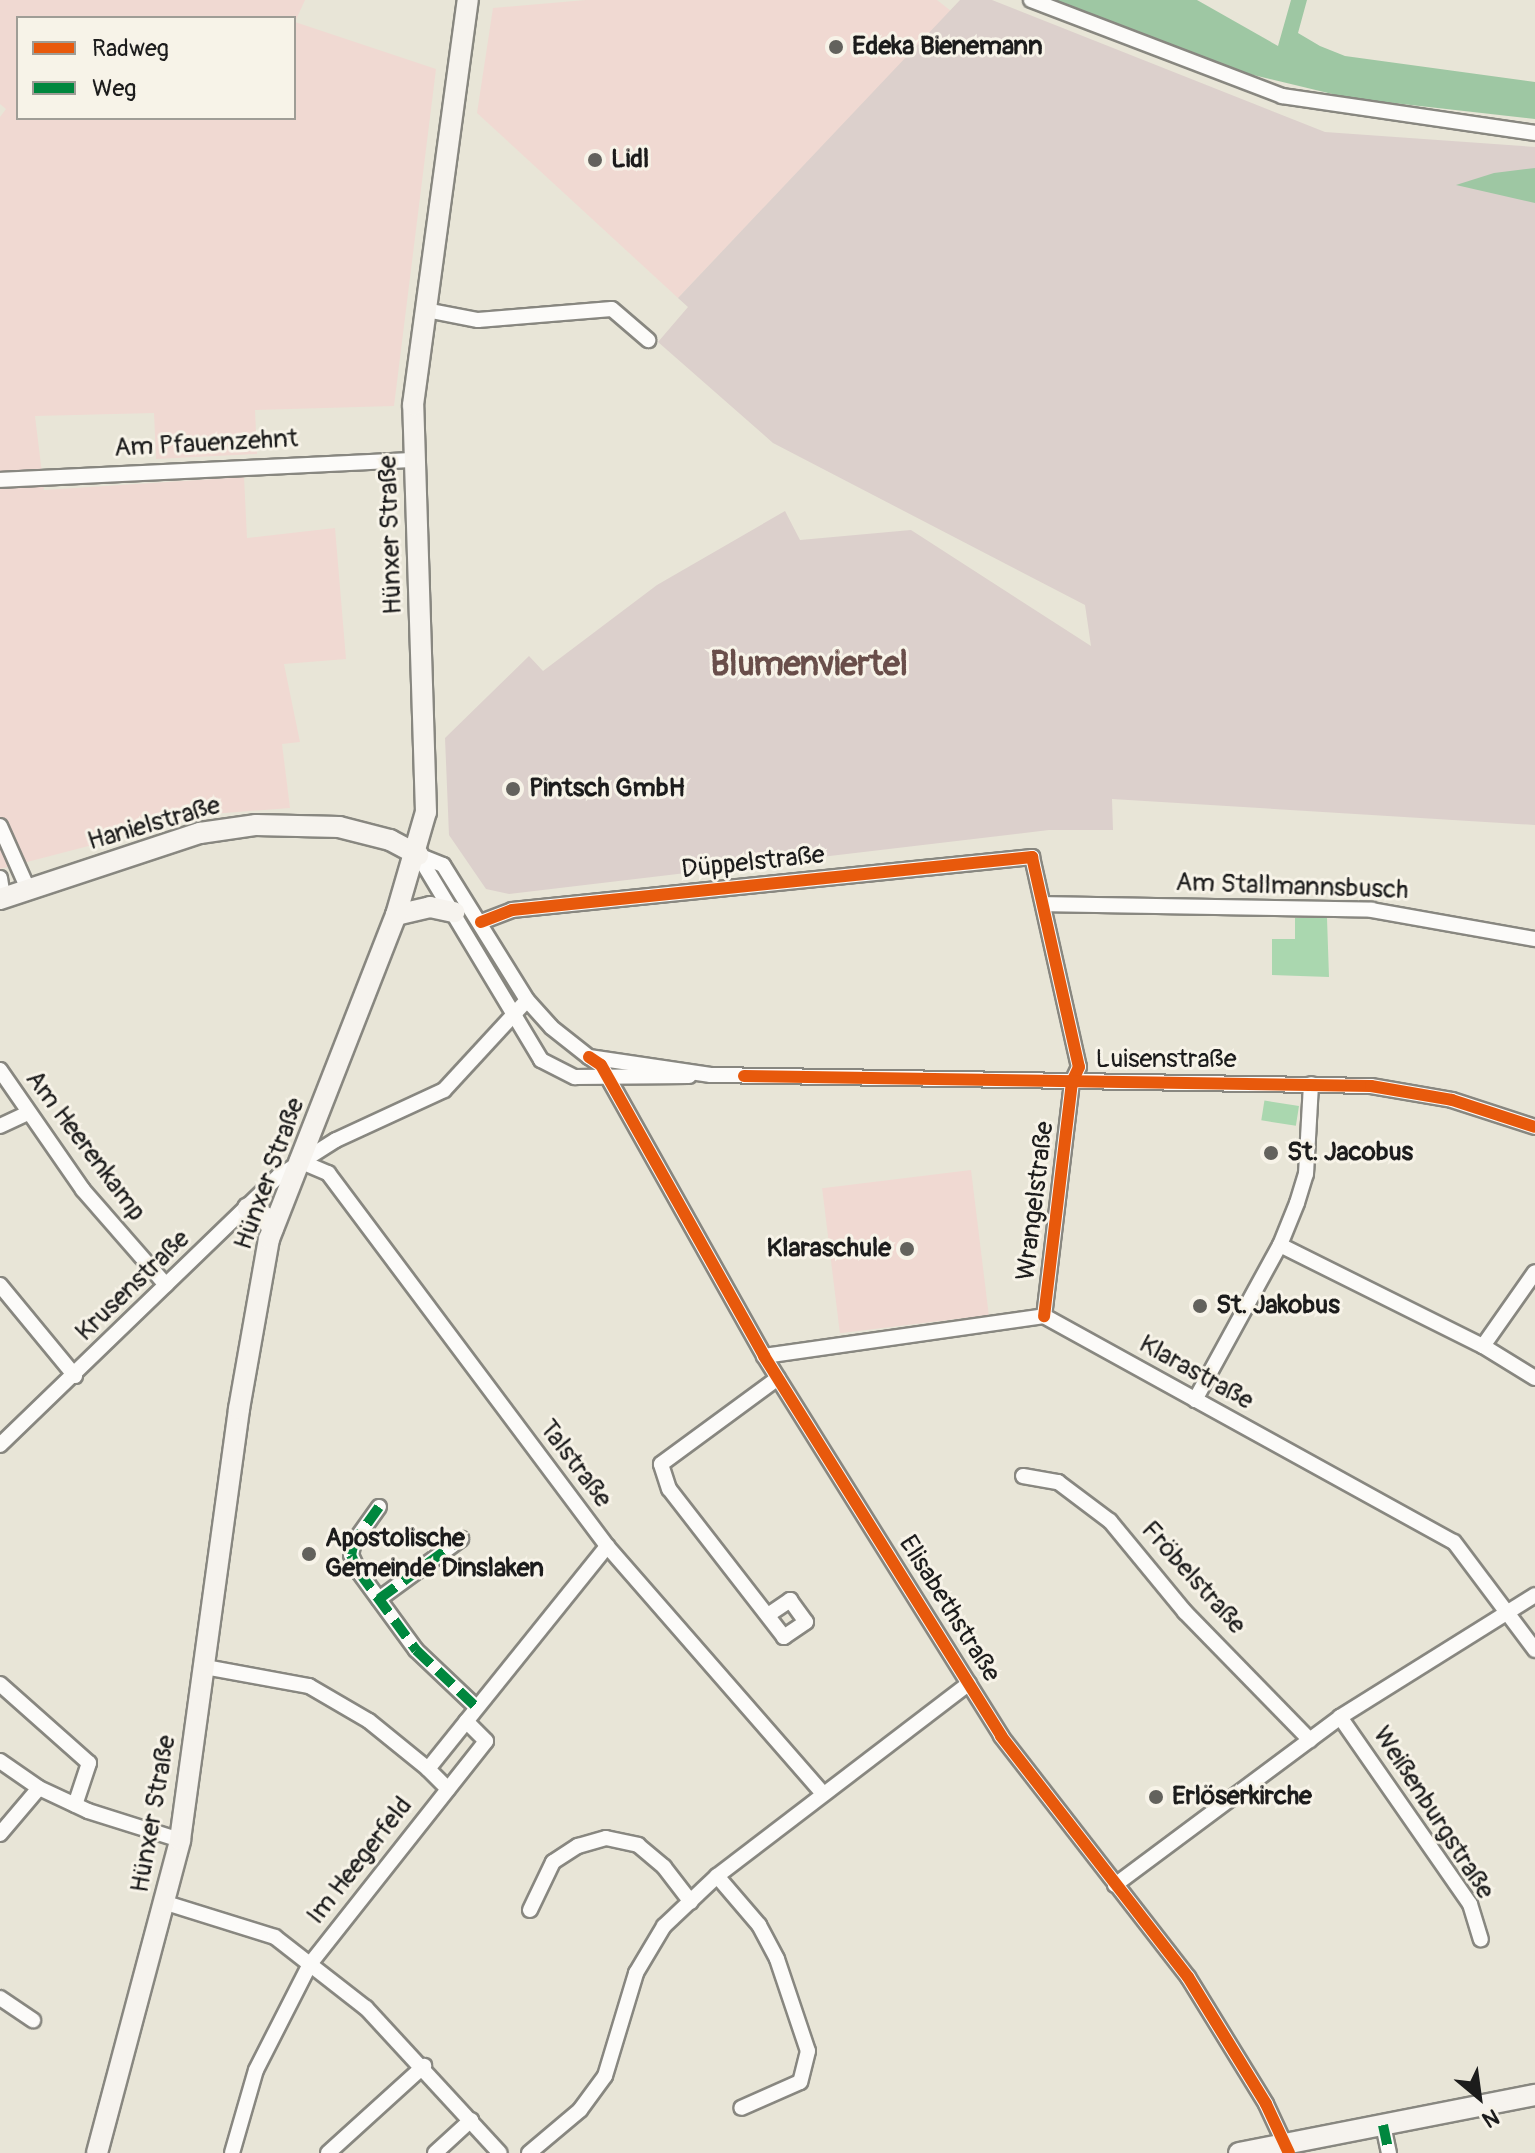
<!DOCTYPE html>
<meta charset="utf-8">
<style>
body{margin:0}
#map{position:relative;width:1535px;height:2153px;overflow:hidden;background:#e8e5d7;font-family:Pangolin,sans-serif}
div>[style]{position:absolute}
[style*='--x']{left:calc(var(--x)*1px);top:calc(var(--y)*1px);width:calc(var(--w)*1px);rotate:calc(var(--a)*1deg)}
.built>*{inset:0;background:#f0d9d2;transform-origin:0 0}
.industrial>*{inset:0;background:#dcd0cc}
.green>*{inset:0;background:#aad7af;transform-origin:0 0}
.forest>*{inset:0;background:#9ec7a3}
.roads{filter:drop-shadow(2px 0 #888780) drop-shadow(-2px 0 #888780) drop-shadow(0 2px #888780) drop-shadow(0 -2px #888780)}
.street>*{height:14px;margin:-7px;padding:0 7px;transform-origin:7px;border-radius:7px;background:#fcfbf9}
.secondary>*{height:20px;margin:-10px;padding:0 10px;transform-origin:10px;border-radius:10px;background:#f6f3ee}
.quiet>*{height:10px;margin-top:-5px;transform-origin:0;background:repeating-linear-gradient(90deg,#00873e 0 20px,transparent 0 30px)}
.cycleway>*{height:12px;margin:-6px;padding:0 6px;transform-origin:6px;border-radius:6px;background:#e8590c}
.dots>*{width:22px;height:22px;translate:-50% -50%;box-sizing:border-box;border:4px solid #f7f3e8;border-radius:50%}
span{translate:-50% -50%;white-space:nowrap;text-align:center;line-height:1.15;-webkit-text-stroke:6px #f7f3e8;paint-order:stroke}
.poi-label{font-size:26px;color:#1c1c1c;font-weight:700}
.left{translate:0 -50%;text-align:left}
.right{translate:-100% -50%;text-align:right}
.street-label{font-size:26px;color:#1c1c1c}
.district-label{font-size:34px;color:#694e4a;font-weight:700}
.legend{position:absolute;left:16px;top:16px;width:280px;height:104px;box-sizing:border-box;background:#f7f3e8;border:2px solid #9f9d96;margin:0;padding:10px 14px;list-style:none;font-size:24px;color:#1c1c1c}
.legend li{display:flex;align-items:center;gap:16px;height:40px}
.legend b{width:40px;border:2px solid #9f9d96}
.north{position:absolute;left:1439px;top:2057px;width:80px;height:80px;-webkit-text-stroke:6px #f7f3e8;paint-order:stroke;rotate:151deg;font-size:22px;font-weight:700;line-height:32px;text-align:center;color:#1c1c1c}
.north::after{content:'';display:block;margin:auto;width:28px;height:36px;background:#1c1c1c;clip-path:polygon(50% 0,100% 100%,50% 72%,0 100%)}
</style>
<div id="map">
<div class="built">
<div style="clip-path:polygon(evenodd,0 0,305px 0,295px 22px,436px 69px,394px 406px,255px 410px,257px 454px,156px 459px,154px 413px,35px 416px,44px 490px,244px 477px,247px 538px,335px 528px,346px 659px,284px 664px,300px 742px,282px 744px,290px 808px,212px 814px,0 869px,0 117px,6px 109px,0 104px,0 0,18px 18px,294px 18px,294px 118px,18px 118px,18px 18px)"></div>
<div style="clip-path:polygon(586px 0,937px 0,951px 11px,678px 298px,477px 113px,493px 8px)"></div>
<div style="left:971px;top:1170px;width:146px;height:150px;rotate:83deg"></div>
</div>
<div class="industrial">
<div style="clip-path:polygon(960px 0,992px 0,1325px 132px,1535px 147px,1535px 825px,1112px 799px,1113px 830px,1049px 830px,509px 894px,486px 889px,449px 835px,445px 738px,529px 656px,543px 671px,657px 585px,785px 511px,800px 540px,911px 530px,1091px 646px,1085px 605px,773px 443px,658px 342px,688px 307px,678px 298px)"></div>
</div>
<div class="green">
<div style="clip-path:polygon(1295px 918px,1327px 918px,1329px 977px,1272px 975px,1272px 939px,1295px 939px)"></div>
<div style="left:1299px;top:1106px;width:20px;height:35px;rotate:99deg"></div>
</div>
<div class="forest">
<div style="clip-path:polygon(1044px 0,1197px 0,1278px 46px,1291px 0,1307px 0,1298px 33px,1320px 46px,1345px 56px,1535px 82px,1535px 119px,1349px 98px,1249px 74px)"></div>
<div style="clip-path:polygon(1535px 168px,1535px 203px,1456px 185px,1494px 173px)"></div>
</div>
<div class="roads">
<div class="street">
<div style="--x:1031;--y:0;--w:269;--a:20.9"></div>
<div style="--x:1282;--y:96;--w:256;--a:8.3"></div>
<div style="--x:426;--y:310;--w:53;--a:10.9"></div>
<div style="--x:478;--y:320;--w:134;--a:-4.7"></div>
<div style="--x:612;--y:309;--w:48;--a:40.7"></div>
<div style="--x:0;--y:480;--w:415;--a:-2.8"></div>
<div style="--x:0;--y:826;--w:69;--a:66"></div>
<div style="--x:418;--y:855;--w:27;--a:22"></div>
<div style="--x:443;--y:865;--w:159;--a:58.1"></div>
<div style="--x:527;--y:1000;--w:36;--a:48"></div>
<div style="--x:551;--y:1027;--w:48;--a:38.3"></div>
<div style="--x:589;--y:1057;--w:123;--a:8.4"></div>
<div style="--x:711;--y:1075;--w:660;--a:0.95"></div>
<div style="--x:1371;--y:1086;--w:82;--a:9.8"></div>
<div style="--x:1452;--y:1100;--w:87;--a:18"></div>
<div style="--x:418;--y:855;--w:239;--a:59"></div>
<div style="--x:541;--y:1060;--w:38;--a:27"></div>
<div style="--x:575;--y:1077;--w:114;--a:-0.5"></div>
<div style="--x:0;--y:878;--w:19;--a:81"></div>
<div style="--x:1044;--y:904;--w:328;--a:1"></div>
<div style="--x:1372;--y:910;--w:166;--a:10.1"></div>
<div style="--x:481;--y:922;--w:33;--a:-21"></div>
<div style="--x:512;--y:910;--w:523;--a:-5.82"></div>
<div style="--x:1032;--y:857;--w:215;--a:77.4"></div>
<div style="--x:1079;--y:1067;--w:17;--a:115"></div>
<div style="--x:1072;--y:1082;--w:236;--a:96.8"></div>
<div style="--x:589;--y:1057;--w:14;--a:34"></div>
<div style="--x:601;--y:1065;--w:334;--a:60.7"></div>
<div style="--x:764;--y:1356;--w:448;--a:58"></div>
<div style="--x:1001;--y:1736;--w:305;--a:52.2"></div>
<div style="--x:1188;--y:1977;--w:149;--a:58.4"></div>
<div style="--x:1266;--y:2104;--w:50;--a:65"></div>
<div style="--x:0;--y:1070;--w:146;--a:55.3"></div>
<div style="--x:83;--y:1190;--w:126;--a:48.9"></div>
<div style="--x:0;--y:1126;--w:29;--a:-25"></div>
<div style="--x:297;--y:1160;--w:34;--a:23"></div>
<div style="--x:328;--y:1173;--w:466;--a:53.2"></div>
<div style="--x:607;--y:1546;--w:329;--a:48.9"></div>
<div style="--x:1280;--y:1245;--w:227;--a:26.5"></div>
<div style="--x:1483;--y:1346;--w:90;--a:-54.9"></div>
<div style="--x:0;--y:1285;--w:118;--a:50.5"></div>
<div style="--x:1483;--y:1346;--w:61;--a:31.6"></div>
<div style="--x:764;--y:1356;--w:283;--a:-8.1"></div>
<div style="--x:1044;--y:1316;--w:468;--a:28.9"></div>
<div style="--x:1454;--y:1542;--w:135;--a:53.1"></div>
<div style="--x:1195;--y:1400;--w:177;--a:-61.3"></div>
<div style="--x:1280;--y:1245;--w:45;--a:-68"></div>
<div style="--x:1297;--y:1203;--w:30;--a:-73"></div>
<div style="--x:1306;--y:1174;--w:90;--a:-86.8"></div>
<div style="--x:0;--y:1445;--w:388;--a:-44"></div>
<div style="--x:279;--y:1176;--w:67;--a:-32.3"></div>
<div style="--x:336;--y:1140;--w:119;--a:-24.8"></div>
<div style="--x:444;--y:1090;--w:122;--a:-47.3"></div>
<div style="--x:1023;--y:1476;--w:36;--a:10"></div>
<div style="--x:1058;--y:1482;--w:65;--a:36.9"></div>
<div style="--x:1110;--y:1521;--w:118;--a:50.5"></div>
<div style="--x:1185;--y:1612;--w:179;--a:45.7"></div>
<div style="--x:379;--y:1507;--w:43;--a:125.5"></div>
<div style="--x:354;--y:1542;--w:13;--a:103"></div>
<div style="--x:351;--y:1555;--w:19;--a:65"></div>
<div style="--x:359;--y:1572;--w:97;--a:53.8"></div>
<div style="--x:416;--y:1650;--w:83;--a:43.5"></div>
<div style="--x:379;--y:1599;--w:102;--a:-36.2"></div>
<div style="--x:768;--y:1615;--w:27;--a:-34"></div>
<div style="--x:790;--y:1600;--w:27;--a:54"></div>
<div style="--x:806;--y:1622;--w:27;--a:146"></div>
<div style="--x:784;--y:1637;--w:187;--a:-127.8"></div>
<div style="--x:669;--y:1489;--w:26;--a:-108"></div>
<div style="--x:661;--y:1464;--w:145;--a:-36.3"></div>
<div style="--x:205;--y:1667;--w:106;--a:10.4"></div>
<div style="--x:309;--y:1686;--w:69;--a:30.3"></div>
<div style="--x:369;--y:1721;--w:76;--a:39.1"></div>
<div style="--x:0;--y:1684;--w:119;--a:41.6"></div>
<div style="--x:89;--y:1763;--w:44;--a:108.4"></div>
<div style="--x:1340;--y:1717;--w:228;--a:55.2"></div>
<div style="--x:1470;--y:1904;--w:37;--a:73"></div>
<div style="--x:0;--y:1761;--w:47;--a:34.7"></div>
<div style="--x:39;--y:1788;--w:54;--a:25.1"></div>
<div style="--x:88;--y:1811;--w:96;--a:17.5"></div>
<div style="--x:448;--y:1789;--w:28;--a:-135"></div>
<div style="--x:428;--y:1769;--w:286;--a:-51.2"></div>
<div style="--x:0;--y:1834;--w:60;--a:-49.7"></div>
<div style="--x:717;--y:1876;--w:65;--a:49.4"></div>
<div style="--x:759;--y:1925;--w:38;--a:62"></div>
<div style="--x:777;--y:1959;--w:97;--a:71.4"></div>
<div style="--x:808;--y:2051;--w:32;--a:104"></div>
<div style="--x:800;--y:2082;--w:64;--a:156.2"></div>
<div style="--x:1115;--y:1885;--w:281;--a:-36.7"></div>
<div style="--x:1340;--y:1717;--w:230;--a:-32"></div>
<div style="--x:166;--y:1903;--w:114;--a:17.3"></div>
<div style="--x:275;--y:1937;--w:115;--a:38"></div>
<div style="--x:366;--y:2008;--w:197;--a:47.3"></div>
<div style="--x:530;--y:1910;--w:53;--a:-64.4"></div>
<div style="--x:553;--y:1862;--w:30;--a:-33"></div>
<div style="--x:578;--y:1846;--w:29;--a:-16"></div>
<div style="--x:606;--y:1838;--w:33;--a:12"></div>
<div style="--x:638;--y:1845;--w:34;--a:40"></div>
<div style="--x:664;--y:1867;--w:44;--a:52.4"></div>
<div style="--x:0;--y:1998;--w:40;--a:34"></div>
<div style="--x:1383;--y:2125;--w:29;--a:78"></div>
<div style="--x:232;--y:2153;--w:86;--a:-73.9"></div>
<div style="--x:256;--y:2070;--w:119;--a:-63"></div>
<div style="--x:310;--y:1964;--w:284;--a:-51.7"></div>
<div style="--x:486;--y:1741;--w:28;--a:-135"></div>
<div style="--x:328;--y:2153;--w:130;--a:-42.2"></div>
<div style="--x:435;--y:2153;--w:49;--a:-42.5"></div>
<div style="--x:529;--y:2153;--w:67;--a:-40.1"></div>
<div style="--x:580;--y:2110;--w:42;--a:-53.7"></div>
<div style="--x:605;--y:2076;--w:108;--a:-73.2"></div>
<div style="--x:636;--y:1973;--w:55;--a:-59.2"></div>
<div style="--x:664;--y:1926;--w:73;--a:-43.3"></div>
<div style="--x:717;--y:1876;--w:317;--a:-37.4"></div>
</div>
<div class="secondary">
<div style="--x:0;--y:899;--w:211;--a:-18.3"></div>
<div style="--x:200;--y:833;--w:57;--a:-8.1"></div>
<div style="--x:256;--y:825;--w:83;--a:1.4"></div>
<div style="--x:339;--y:827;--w:53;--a:14.3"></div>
<div style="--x:390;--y:840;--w:32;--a:28"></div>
<div style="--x:396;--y:915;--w:35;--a:-13"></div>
<div style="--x:430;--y:907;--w:25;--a:12"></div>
<div style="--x:248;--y:1208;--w:19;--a:28"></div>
<div style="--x:265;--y:1217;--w:14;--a:56"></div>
<div style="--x:97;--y:2153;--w:324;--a:-75.1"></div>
<div style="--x:180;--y:1840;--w:435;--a:-82.2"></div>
<div style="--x:239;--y:1409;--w:173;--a:-80"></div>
<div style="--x:269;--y:1239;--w:348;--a:-68.6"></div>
<div style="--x:396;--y:915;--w:107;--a:-73.8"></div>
<div style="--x:426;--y:812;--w:407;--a:-91.8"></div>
<div style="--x:413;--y:405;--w:409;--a:-82.3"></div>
<div style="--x:1239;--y:2153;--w:302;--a:-11.1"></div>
</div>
</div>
<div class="quiet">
<div style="--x:379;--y:1507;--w:43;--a:125.5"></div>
<div style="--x:354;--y:1542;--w:13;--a:103"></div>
<div style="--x:351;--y:1555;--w:19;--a:65"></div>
<div style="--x:359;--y:1572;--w:97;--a:53.8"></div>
<div style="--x:416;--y:1650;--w:83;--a:43.5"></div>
<div style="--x:379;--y:1599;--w:102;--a:-36.2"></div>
<div style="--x:1383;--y:2125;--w:29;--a:78"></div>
</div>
<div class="cycleway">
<div style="--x:481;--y:922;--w:33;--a:-21"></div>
<div style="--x:512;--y:910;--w:523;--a:-5.82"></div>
<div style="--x:1032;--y:857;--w:215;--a:77.4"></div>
<div style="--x:1079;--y:1067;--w:17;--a:115"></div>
<div style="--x:1072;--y:1082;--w:236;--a:96.8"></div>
<div style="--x:589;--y:1057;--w:14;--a:34"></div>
<div style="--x:601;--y:1065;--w:334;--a:60.7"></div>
<div style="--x:764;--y:1356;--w:448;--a:58"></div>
<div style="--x:1001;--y:1736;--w:305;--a:52.2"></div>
<div style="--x:1188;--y:1977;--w:149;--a:58.4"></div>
<div style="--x:1266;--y:2104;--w:54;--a:64.9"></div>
<div style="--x:744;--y:1076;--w:627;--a:0.91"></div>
<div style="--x:1371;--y:1086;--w:82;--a:9.8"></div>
<div style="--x:1452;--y:1100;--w:87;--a:18"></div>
</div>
<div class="dots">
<div style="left:836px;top:47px;background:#63625d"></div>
<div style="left:595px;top:160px;background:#63625d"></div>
<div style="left:513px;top:789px;background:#63625d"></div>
<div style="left:1271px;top:1153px;background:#63625d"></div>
<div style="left:907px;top:1249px;background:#63625d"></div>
<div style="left:1200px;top:1306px;background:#63625d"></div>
<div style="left:309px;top:1554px;background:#63625d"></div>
<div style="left:1156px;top:1797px;background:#63625d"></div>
</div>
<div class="poi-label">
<span class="left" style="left:852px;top:47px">Edeka Bienemann</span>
<span class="left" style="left:611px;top:160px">Lidl</span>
<span class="left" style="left:529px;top:789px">Pintsch GmbH</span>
<span class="left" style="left:1287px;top:1153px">St. Jacobus</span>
<span class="right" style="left:891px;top:1249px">Klaraschule</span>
<span class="left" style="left:1216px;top:1306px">St. Jakobus</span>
<span class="left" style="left:325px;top:1554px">Apostolische<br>Gemeinde Dinslaken</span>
<span class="left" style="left:1172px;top:1797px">Erlöserkirche</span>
</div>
<div class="street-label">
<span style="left:206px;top:444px;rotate:-3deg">Am Pfauenzehnt</span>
<span style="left:391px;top:535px;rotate:-92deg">Hünxer Straße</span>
<span style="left:154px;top:824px;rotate:-16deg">Hanielstraße</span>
<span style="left:753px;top:863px;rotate:-6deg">Düppelstraße</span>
<span style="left:1292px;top:887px;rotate:2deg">Am Stallmannsbusch</span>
<span style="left:1166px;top:1060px">Luisenstraße</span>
<span style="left:85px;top:1146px;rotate:53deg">Am Heerenkamp</span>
<span style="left:270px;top:1174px;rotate:-70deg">Hünxer Straße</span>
<span style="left:1036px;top:1201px;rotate:-83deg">Wrangelstraße</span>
<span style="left:133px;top:1286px;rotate:-44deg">Krusenstraße</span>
<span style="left:1196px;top:1373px;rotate:29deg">Klarastraße</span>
<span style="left:575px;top:1464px;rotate:53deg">Talstraße</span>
<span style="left:1193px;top:1578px;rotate:48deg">Fröbelstraße</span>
<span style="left:949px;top:1609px;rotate:58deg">Elisabethstraße</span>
<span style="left:1433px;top:1813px;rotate:57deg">Weißenburgstraße</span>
<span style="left:154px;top:1814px;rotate:-80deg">Hünxer Straße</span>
<span style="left:360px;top:1861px;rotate:-52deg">Im Heegerfeld</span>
</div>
<div class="district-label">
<span style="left:809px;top:665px">Blumenviertel</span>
</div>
<ul class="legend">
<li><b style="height:10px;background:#e8590c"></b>Radweg</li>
<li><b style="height:10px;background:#00873e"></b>Weg</li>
</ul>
<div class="north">N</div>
</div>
